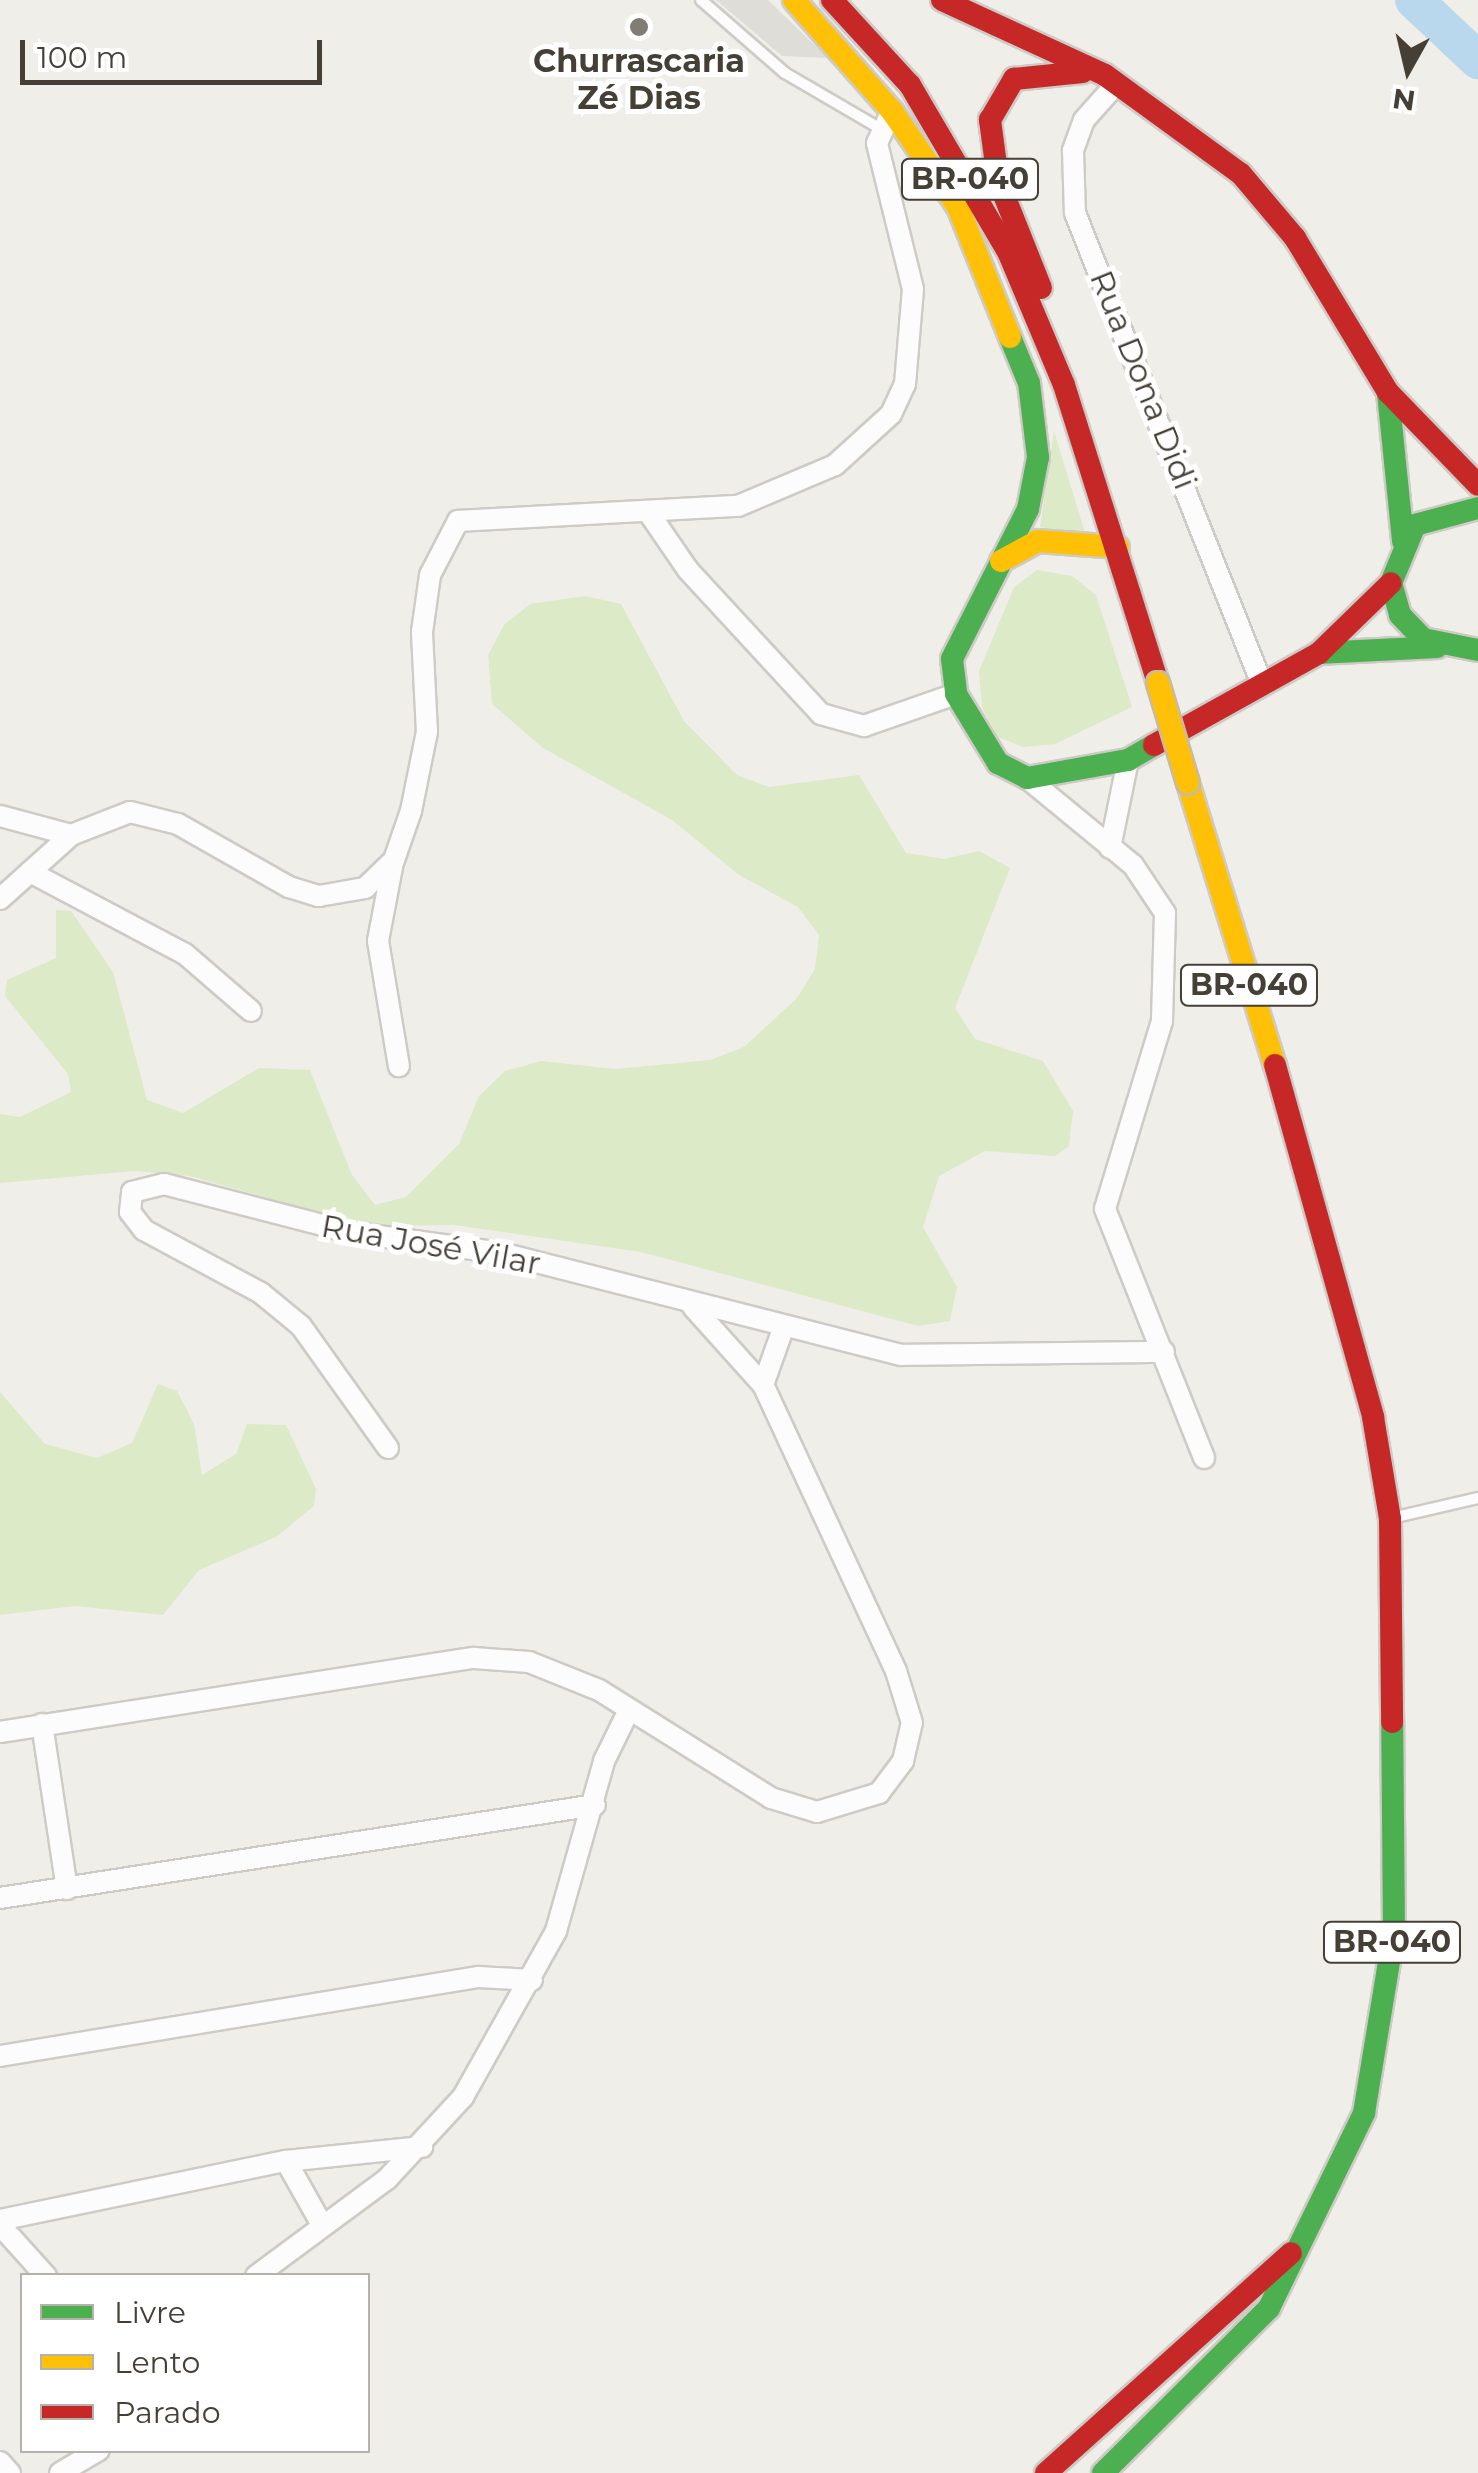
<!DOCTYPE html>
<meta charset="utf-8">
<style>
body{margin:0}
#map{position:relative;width:1478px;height:2473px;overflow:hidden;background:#f0eee8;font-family:Montserrat,sans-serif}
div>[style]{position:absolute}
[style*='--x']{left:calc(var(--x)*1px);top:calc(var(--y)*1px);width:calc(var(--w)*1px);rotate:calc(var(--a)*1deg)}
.green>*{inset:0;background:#dceac8}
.parking>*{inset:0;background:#dfddd8}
.river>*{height:38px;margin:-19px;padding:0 19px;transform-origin:19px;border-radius:19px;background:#b9d8ee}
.roads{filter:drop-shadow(2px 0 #cecbc6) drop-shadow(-2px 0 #cecbc6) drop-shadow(0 2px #cecbc6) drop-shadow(0 -2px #cecbc6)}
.lane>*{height:10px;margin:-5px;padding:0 5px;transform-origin:5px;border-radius:5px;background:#fdfcfc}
.street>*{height:20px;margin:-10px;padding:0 10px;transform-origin:10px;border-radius:10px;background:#fdfcfc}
.fast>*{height:22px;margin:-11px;padding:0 11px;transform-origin:11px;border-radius:11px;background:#4caf50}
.slow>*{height:22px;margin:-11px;padding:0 11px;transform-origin:11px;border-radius:11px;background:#ffc107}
.jam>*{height:22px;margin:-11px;padding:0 11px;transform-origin:11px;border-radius:11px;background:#c62828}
.bridges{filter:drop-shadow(2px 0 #c7bba4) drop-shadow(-2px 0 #c7bba4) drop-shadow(0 2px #c7bba4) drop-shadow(0 -2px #c7bba4)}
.slow-bridge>*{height:22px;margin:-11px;padding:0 11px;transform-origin:11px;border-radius:11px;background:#ffc107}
.dots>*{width:28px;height:28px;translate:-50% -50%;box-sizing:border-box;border:5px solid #fff;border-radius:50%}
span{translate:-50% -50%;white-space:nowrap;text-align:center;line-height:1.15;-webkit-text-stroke:10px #fff;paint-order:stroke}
.shield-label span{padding:2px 8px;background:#fff;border:2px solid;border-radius:8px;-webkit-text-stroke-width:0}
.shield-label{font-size:30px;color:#453f35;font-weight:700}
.poi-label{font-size:32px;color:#453f35;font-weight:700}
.street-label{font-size:32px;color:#453f35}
.legend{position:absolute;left:20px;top:2273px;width:350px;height:180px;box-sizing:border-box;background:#fff;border:2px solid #b5b2ae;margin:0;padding:12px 18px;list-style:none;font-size:30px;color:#453f35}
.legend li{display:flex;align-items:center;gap:20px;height:50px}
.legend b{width:50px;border:2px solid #b5b2ae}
.north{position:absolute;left:1358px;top:20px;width:100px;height:100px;-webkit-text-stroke:8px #fff;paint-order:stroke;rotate:188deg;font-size:28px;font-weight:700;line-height:40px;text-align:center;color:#453f35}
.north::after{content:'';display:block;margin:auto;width:35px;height:45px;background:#453f35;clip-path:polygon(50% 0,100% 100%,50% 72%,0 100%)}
.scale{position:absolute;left:20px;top:40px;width:302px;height:45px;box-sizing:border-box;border:5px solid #453f35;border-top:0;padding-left:12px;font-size:30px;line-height:35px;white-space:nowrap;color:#453f35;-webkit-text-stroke:8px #fff;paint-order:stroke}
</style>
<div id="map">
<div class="green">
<div style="clip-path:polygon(1054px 431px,1086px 536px,1040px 527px)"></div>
<div style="clip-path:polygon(1037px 570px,1072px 576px,1096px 595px,1132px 707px,1055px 744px,1023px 747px,998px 737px,982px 708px,979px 671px,1014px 587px)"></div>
<div style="clip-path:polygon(585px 596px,621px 604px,684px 721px,737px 775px,769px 787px,859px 775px,906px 853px,944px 859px,979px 851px,1010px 868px,955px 1008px,975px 1039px,1043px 1061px,1073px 1111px,1069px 1146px,1055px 1156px,985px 1151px,939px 1176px,923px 1227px,957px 1287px,950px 1321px,918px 1326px,641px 1252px,454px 1225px,368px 1226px,190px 1176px,134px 1171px,0 1183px,0 1114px,20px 1117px,71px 1092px,68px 1074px,5px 996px,7px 980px,56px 958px,56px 910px,71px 911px,113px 972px,147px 1100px,183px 1113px,259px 1068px,310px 1070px,352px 1175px,375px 1205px,406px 1197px,459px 1144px,479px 1096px,505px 1071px,541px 1061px,615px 1069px,710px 1060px,744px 1047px,797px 998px,815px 969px,819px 935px,798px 907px,739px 875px,672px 820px,543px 748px,492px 704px,488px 655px,504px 625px,530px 604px)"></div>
<div style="clip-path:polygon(158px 1384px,177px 1391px,194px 1424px,202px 1475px,236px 1454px,247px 1424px,286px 1425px,316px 1489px,314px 1506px,276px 1537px,199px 1570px,163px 1615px,75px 1606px,0 1615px,0 1392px,45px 1444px,97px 1458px,132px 1443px)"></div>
</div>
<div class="parking">
<div style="clip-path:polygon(716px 0,768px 0,828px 58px,782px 56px)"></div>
</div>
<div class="river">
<div style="--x:1414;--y:0;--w:88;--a:43.2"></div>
</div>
<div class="roads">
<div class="lane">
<div style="--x:701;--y:0;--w:111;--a:41"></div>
<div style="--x:785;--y:73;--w:109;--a:30.3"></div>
<div style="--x:1396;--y:1517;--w:84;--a:-13"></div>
</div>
<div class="street">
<div style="--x:1117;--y:83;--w:50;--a:131.7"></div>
<div style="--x:1084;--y:120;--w:33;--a:110"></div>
<div style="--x:1073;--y:151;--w:62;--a:88.2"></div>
<div style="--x:1075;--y:213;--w:507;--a:68.35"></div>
<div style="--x:651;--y:516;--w:65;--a:55.6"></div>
<div style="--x:688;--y:570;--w:196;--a:47.3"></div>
<div style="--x:821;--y:714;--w:45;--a:15.6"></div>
<div style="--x:864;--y:726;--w:97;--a:-19.2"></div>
<div style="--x:1027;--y:778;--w:137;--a:39.4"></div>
<div style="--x:1133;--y:865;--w:58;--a:56.3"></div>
<div style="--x:1165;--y:913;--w:108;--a:91.6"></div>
<div style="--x:1162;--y:1021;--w:196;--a:106.9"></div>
<div style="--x:1105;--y:1209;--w:268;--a:68.3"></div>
<div style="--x:0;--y:816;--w:73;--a:15"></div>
<div style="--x:1110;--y:848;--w:90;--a:-78.4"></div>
<div style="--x:393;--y:862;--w:80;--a:100.8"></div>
<div style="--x:378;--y:941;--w:127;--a:80.5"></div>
<div style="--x:30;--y:872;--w:175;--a:27.9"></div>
<div style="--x:185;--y:954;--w:87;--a:40.8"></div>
<div style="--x:0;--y:899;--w:96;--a:-42"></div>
<div style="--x:71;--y:835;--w:63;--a:-21.3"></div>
<div style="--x:130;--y:812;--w:49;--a:14"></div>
<div style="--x:178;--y:824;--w:128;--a:29.6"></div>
<div style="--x:289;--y:887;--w:31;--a:17"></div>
<div style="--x:319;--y:896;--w:47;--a:-9.9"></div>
<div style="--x:365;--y:888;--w:40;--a:-44"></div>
<div style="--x:394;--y:860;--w:52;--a:-70.9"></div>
<div style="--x:411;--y:811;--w:81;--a:-78.6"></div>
<div style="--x:427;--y:732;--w:100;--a:-92.9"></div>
<div style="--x:422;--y:632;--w:58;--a:-82"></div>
<div style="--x:430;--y:575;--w:61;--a:-62.6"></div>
<div style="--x:458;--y:521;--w:280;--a:-3.1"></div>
<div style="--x:738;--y:506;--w:105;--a:-22.9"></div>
<div style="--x:835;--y:465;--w:76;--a:-42.3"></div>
<div style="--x:891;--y:414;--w:33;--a:-65"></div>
<div style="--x:905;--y:384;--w:95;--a:-85.2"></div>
<div style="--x:913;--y:289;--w:150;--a:-103.9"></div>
<div style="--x:877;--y:143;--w:35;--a:-65"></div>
<div style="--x:763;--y:1385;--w:63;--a:-70.4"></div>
<div style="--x:388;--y:1448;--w:150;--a:-125.5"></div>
<div style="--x:301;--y:1326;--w:52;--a:-140.5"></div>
<div style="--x:261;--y:1293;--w:133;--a:-151.7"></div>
<div style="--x:144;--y:1230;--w:23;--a:-128"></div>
<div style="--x:130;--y:1212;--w:20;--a:-84"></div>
<div style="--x:132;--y:1192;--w:33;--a:-14"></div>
<div style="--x:164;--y:1184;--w:192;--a:14.5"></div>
<div style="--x:350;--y:1232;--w:152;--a:7.9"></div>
<div style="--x:501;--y:1253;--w:413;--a:14.3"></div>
<div style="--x:901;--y:1355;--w:263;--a:-0.7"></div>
<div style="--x:42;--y:1724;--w:167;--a:81.4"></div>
<div style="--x:0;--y:1732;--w:480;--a:-8.9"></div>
<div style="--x:474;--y:1658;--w:55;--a:4.2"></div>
<div style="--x:529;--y:1662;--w:75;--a:21.8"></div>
<div style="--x:599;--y:1690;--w:203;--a:32.1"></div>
<div style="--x:771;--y:1798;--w:48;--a:16.9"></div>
<div style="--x:817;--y:1812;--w:65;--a:-17"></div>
<div style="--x:879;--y:1793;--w:40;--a:-53"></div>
<div style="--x:903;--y:1761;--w:39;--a:-77"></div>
<div style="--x:912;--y:1723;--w:54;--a:-107.1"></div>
<div style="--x:896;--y:1671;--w:315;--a:-114.9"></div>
<div style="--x:763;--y:1385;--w:105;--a:-131.9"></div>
<div style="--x:0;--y:1898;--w:602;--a:-8.88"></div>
<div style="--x:0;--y:2056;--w:485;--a:-9.4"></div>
<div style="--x:479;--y:1977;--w:53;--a:3.2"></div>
<div style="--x:286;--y:2161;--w:71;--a:60.6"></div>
<div style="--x:0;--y:2220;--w:292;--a:-11.7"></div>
<div style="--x:286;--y:2161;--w:137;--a:-5.9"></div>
<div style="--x:0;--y:2225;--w:69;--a:48"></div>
<div style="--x:256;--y:2276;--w:163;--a:-36.5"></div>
<div style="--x:387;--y:2179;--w:112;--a:-47.2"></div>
<div style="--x:463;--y:2097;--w:190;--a:-60.7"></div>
<div style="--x:556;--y:1931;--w:177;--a:-74.2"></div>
<div style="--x:604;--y:1761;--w:57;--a:-63.9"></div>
<div style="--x:0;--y:2462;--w:15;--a:48"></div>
<div style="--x:60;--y:2473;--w:45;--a:-30.5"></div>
</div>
<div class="fast">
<div style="--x:1010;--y:337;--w:50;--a:67.6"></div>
<div style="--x:1029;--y:383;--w:75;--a:83.1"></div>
<div style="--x:1038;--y:457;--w:53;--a:100.9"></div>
<div style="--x:1028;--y:509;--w:168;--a:116.9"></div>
<div style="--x:952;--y:659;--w:35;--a:83"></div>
<div style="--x:956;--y:694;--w:81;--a:58.7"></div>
<div style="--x:998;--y:763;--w:33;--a:27"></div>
<div style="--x:1027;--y:778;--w:103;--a:-10.1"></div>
<div style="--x:1128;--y:760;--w:30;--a:-30"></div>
<div style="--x:1388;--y:393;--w:149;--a:84.2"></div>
<div style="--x:1478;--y:508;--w:65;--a:164.9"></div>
<div style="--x:1415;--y:525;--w:63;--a:112.5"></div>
<div style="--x:1391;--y:583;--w:33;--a:74"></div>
<div style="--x:1400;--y:615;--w:33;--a:46"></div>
<div style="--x:1423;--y:639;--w:56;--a:11.3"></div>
<div style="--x:1319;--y:653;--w:118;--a:-2.9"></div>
<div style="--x:1103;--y:2473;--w:234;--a:-44.8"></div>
<div style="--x:1269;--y:2308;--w:217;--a:-64"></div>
<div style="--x:1364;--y:2113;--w:184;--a:-80.6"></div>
<div style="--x:1394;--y:1931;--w:209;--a:-90.5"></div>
</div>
<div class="slow">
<div style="--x:794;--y:0;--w:148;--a:48.6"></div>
<div style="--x:892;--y:111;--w:116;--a:55.5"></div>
<div style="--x:958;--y:207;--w:140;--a:68.2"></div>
<div style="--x:1001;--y:561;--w:42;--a:-28.4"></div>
<div style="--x:1038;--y:541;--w:80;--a:4.3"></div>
<div style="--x:1188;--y:783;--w:295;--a:72.9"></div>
</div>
<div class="jam">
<div style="--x:832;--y:0;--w:115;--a:47.5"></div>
<div style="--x:910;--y:85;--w:196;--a:59.6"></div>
<div style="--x:1009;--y:254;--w:142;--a:67.2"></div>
<div style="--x:1064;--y:385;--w:312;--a:72.5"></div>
<div style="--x:942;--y:0;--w:179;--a:24.7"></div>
<div style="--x:1105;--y:75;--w:168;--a:36.1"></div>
<div style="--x:1241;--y:174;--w:84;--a:49.8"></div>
<div style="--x:1295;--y:238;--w:180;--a:58.9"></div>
<div style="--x:1388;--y:392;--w:129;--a:45.9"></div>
<div style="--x:1041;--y:288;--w:116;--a:-111.7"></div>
<div style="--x:998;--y:180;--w:61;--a:-97.6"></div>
<div style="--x:990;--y:120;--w:48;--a:-59.7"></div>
<div style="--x:1014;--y:79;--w:69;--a:-5.8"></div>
<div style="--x:1154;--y:745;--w:189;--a:-29.1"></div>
<div style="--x:1319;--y:653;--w:100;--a:-44.2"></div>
<div style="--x:1275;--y:1065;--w:365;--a:74.4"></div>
<div style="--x:1373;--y:1417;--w:103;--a:80.5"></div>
<div style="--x:1390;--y:1519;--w:203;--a:89.4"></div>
<div style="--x:1046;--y:2473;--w:329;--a:-41.9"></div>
</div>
</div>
<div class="bridges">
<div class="slow-bridge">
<div style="--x:1158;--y:683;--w:104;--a:73.3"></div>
</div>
</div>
<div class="dots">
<div style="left:639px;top:27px;background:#817c74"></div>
</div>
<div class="shield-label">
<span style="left:970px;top:179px">BR-040</span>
<span style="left:1249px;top:985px">BR-040</span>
<span style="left:1392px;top:1942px">BR-040</span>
</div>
<div class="poi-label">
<span style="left:639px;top:80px">Churrascaria<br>Zé Dias</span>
</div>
<div class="street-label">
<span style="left:1143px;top:380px;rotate:68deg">Rua Dona Didi</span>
<span style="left:431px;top:1245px;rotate:10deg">Rua José Vilar</span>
</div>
<ul class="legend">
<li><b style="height:12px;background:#4caf50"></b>Livre</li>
<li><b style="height:12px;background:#ffc107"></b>Lento</li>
<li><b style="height:12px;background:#c62828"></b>Parado</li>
</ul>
<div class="north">N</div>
<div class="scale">100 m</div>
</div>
